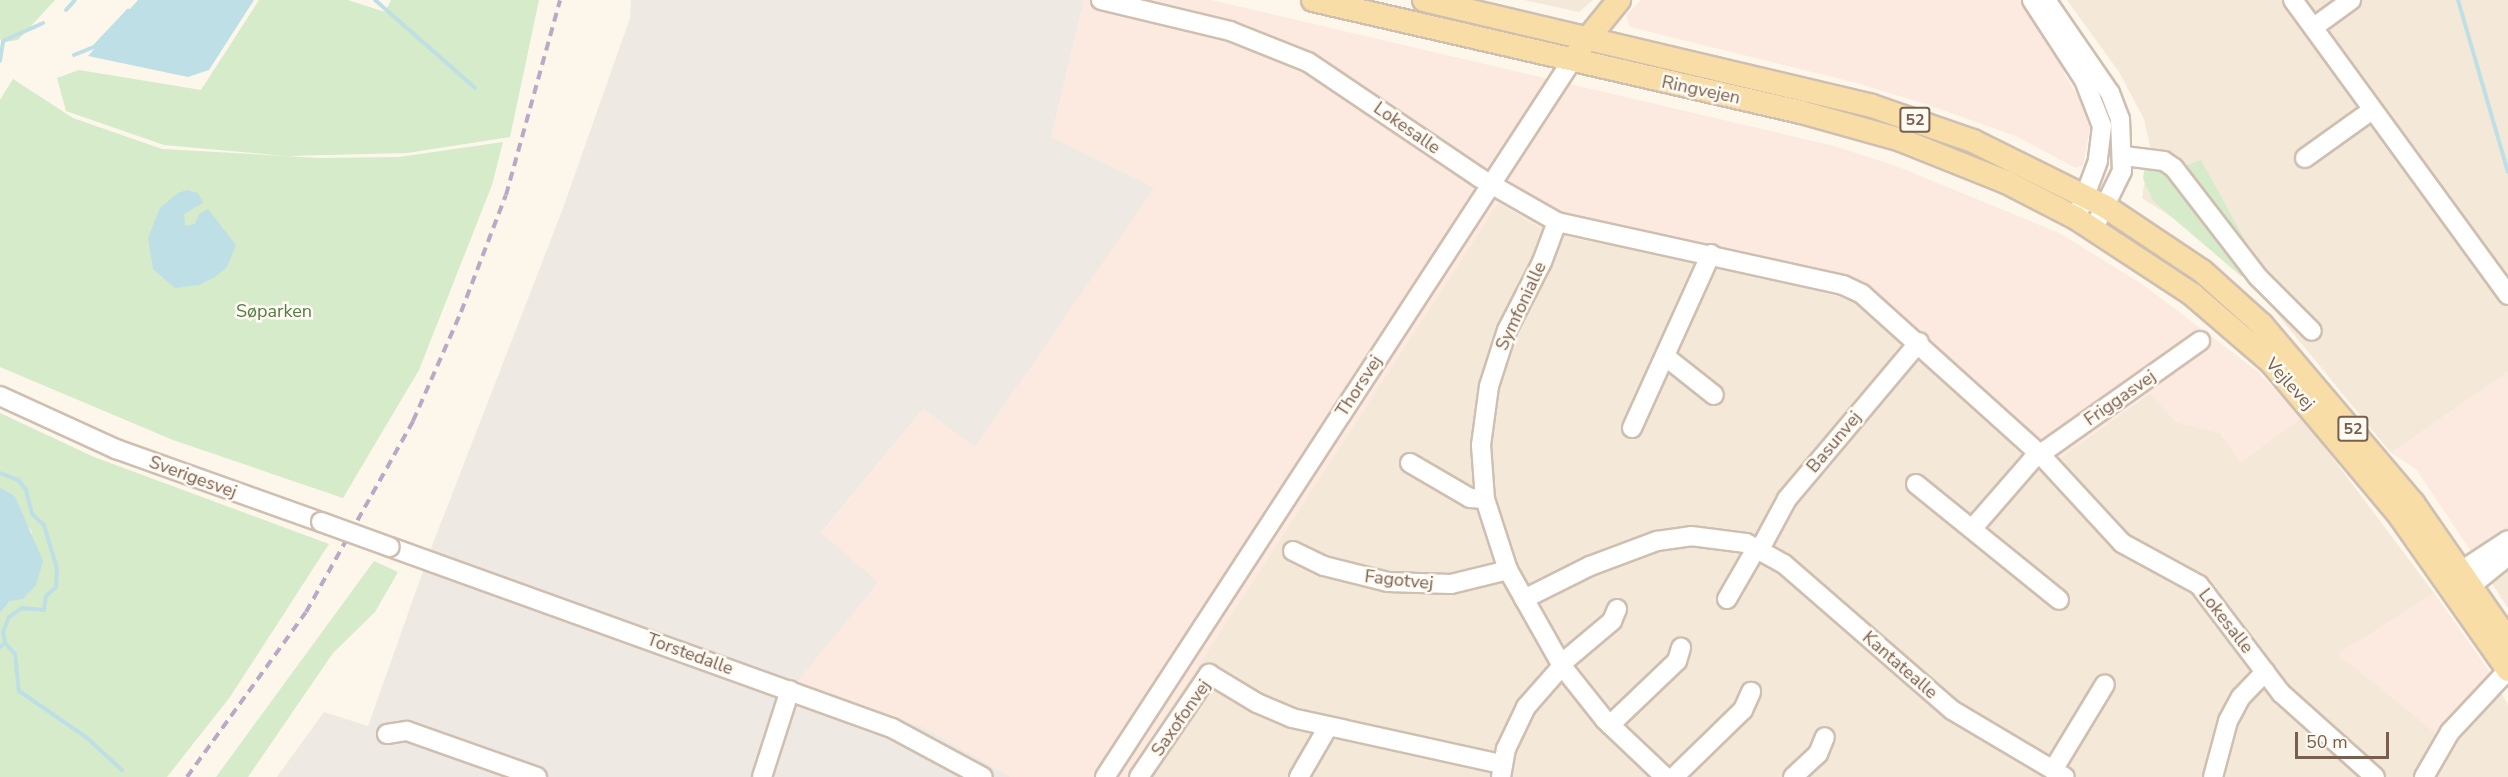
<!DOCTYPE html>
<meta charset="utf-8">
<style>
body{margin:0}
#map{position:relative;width:2508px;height:777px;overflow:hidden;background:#fcf6eb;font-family:"Nunito Sans",sans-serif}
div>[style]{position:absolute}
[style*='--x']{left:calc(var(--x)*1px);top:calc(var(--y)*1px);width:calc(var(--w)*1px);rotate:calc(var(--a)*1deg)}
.residential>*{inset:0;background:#f4e9d9}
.commercial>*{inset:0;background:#fce9df}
.industrial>*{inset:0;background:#eee9e3}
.green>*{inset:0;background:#d5ebc9}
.water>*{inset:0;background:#bfdfe6}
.stream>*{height:4px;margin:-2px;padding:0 2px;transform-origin:2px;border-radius:2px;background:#bfdfe6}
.roads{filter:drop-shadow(2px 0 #cfbfb0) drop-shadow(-2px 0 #cfbfb0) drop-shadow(0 2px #cfbfb0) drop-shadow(0 -2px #cfbfb0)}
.minor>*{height:18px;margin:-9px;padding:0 9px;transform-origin:9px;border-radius:9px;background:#fff}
.major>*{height:22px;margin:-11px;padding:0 11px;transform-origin:11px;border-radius:11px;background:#f8dea6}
.rail>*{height:4px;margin-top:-2px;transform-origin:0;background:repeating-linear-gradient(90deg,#baa8c7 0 9px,transparent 0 15px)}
.bridges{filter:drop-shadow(2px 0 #cfbfb0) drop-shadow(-2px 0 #cfbfb0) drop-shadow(0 2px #cfbfb0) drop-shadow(0 -2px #cfbfb0)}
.minor-bridge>*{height:18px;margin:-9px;padding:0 9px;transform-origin:9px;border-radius:9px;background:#fff}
span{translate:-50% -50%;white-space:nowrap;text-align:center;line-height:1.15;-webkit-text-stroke:5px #fffaf2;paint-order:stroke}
.shield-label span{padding:2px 4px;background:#fffaf2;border:2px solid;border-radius:4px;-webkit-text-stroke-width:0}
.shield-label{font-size:16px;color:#785f4e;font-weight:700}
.street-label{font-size:18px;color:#785f4e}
.park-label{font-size:18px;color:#547d45}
.scale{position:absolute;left:2295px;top:732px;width:94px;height:27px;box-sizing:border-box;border:3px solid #785f4e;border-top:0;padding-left:8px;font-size:18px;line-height:21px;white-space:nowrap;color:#785f4e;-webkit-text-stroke:4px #fffaf2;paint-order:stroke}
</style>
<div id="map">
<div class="residential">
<div style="clip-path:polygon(1524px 0,1593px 0,1579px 12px)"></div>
<div style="clip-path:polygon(2067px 0,2508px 0,2508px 372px,2391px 453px,2246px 276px,2198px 234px,2142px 198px,2150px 147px,2144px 119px,2119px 72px)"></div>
<div style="clip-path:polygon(1498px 202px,1542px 229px,1694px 259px,1856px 301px,2041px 472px,2150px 393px,2176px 422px,2220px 433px,2241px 462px,2302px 417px,2434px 593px,2339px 654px,2437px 734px,2491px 674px,2508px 705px,2508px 777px,1126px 777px)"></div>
<div style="clip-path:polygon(2508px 525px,2508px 608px,2470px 550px)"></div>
</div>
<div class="commercial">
<div style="clip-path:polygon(1084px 0,1211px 0,1834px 146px,1896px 166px,2059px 233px,2142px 284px,2257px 371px,2302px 417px,2241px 462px,2220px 433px,2176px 422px,2149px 393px,2041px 472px,1856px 301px,1694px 259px,1570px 238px,1542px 229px,1499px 202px,1126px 777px,1011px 777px,923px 727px,798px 681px,877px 582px,821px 534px,923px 409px,975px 447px,1153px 188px,1051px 137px)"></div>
<div style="clip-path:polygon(1641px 0,2047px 0,2065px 76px,2084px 105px,2090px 128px,2083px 165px,2076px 168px,2016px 136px,1926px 104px,1853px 82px,1630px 27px,1626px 15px)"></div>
<div style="clip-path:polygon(2508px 372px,2508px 525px,2470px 550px,2416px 469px,2391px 453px)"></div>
<div style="clip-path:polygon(2434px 593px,2491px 674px,2437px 734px,2338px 654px)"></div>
</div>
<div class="industrial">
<div style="clip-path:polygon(631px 0,1084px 0,1051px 137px,1154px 188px,975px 447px,923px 409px,821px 533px,878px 582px,798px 681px,923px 727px,1011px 777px,277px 777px,324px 712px,368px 726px,432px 546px,562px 211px,630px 18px)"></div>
</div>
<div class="green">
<div style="clip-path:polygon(0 0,55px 0,18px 40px,4px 42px,0 39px)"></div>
<div style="clip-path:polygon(259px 0,348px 0,385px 12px,391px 0,539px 0,510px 137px,407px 153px,286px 156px,164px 145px,66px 111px,57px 78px,79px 70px,201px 90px)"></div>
<div style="clip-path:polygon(13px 79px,73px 118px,162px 149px,320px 158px,399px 157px,503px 142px,492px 185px,419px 370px,343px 498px,173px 440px,0 367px,0 100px)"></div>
<div style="clip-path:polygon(2201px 160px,2253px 255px,2249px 261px,2182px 167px)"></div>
<div style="clip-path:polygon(2145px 164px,2164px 169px,2246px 272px,2242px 277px,2153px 201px,2143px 178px)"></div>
<div style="clip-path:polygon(0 413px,94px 457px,329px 544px,230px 697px,167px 777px,0 777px,0 613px,10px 601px,32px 532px,22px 518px,15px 496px,0 487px)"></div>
<div style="clip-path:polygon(374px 561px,398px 572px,375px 612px,333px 653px,248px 777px,216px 777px)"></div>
</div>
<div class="water">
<div style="clip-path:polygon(138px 0,254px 0,209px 70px,188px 77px,88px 56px)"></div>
<div style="clip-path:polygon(187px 190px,198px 193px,203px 203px,184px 214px,185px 226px,195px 224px,199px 214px,208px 209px,236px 245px,227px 267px,215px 277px,199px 285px,175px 288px,153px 269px,148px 238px,160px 208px,178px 193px)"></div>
<div style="clip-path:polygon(0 487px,15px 496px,43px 561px,36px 585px,23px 599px,10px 601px,0 613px)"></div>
</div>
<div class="stream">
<div style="--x:375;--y:0;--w:133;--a:41.3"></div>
<div style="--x:2458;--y:0;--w:179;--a:73.8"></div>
<div style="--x:66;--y:10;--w:13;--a:-48"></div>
<div style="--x:74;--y:55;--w:22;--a:-22"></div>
<div style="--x:94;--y:47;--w:50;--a:-46.6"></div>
<div style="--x:0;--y:61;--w:20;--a:-81"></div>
<div style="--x:3;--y:41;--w:44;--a:-24.2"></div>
<div style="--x:0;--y:473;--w:19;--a:21"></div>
<div style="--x:18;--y:480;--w:13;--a:51"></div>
<div style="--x:26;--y:490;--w:25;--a:76"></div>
<div style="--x:32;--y:514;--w:16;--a:43"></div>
<div style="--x:44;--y:525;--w:46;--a:73.5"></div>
<div style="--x:57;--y:569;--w:18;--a:93"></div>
<div style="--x:56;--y:587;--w:13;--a:138"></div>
<div style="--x:46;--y:596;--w:14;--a:98"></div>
<div style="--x:44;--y:610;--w:22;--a:-175"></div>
<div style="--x:22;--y:608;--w:16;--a:145"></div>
<div style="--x:9;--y:617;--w:16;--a:112"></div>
<div style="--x:3;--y:632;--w:11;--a:80"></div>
<div style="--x:5;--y:643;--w:6;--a:141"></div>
<div style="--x:5;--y:643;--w:15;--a:48"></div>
<div style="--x:15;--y:654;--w:37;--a:84"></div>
<div style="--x:19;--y:691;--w:81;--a:34.5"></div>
<div style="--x:86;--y:737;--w:49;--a:42.5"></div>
</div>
<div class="roads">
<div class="minor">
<div style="--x:1101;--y:0;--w:133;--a:13.5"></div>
<div style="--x:1230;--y:31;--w:84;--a:21.7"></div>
<div style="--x:1308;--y:62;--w:207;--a:34"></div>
<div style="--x:1480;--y:178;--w:89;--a:29.7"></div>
<div style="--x:1557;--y:222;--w:293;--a:12.4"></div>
<div style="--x:1843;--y:285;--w:21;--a:25"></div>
<div style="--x:1862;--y:294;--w:239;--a:42"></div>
<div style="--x:2040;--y:454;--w:121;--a:47.3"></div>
<div style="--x:2122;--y:543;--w:88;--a:28.6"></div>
<div style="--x:2199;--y:585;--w:136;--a:52.8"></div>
<div style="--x:2281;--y:693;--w:126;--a:41.8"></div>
<div style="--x:2032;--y:0;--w:95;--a:57"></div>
<div style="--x:2084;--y:80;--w:49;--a:68.6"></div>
<div style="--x:2102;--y:126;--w:35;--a:97"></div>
<div style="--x:2098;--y:161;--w:51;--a:110.6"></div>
<div style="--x:2046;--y:0;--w:113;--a:55.5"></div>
<div style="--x:2110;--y:93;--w:28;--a:69"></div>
<div style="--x:2120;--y:119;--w:52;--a:87.8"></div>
<div style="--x:2122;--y:171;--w:64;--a:116.2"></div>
<div style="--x:2293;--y:0;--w:365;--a:53.9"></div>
<div style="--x:2314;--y:27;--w:46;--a:-36.1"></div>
<div style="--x:2124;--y:156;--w:40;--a:7.1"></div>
<div style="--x:2164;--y:161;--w:12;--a:35"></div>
<div style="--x:2174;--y:168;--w:138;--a:52.4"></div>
<div style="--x:2258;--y:277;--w:76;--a:45"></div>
<div style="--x:2305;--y:158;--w:82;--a:-35.6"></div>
<div style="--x:1557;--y:222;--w:43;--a:110.6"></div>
<div style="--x:1542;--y:262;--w:76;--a:117.2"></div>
<div style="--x:1507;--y:330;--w:59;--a:107.8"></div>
<div style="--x:1489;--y:386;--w:60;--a:97.7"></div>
<div style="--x:1481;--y:445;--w:54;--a:85.8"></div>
<div style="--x:1485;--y:499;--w:75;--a:72.1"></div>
<div style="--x:1508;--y:570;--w:110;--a:60.6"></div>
<div style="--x:1562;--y:666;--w:69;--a:51.5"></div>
<div style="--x:1605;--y:720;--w:83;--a:43.5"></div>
<div style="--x:1666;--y:357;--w:61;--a:38.4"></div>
<div style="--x:0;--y:396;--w:128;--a:24.6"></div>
<div style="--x:116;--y:449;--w:218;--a:19.6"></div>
<div style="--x:1632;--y:428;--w:191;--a:-65.6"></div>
<div style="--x:1410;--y:463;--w:69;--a:30.3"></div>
<div style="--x:1470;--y:498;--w:15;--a:4"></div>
<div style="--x:1916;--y:484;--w:184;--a:39"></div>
<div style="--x:1972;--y:529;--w:91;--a:-49"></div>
<div style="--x:2032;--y:460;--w:206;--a:-35.3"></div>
<div style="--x:390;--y:547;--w:534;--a:19.83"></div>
<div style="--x:892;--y:728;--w:103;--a:28.3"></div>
<div style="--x:1760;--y:549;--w:57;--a:-61.6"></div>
<div style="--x:1787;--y:499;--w:205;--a:-49.9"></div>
<div style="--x:1293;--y:551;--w:34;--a:26"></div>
<div style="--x:1324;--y:566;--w:66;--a:14"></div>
<div style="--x:1388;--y:582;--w:63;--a:1.8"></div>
<div style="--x:1451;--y:584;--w:59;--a:-13.8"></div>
<div style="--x:2454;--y:584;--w:15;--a:-62"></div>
<div style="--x:2461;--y:571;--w:56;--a:-33.4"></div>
<div style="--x:2457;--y:587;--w:14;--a:-4"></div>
<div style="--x:2471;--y:586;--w:48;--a:-39"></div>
<div style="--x:1524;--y:599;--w:74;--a:-26.6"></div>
<div style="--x:1590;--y:566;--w:72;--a:-20.5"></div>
<div style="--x:1657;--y:541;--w:34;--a:-8"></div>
<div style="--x:1691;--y:536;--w:55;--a:7.3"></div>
<div style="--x:1746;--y:543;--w:43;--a:28.9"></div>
<div style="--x:1784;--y:564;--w:223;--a:41"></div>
<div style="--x:1952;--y:710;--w:131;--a:30.7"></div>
<div style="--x:1727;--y:599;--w:60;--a:-60"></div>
<div style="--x:1561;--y:664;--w:67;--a:-40.1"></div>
<div style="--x:1612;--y:621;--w:13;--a:-67"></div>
<div style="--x:1610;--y:725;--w:93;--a:-43.7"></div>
<div style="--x:1677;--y:661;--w:14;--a:-73"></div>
<div style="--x:387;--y:734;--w:20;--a:-9"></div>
<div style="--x:407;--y:731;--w:138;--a:19.5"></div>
<div style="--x:2053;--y:770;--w:100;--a:-58.8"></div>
<div style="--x:762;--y:777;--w:91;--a:-72.2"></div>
<div style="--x:1105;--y:777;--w:853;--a:-56.91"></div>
<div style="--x:1139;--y:777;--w:125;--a:-55.8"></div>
<div style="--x:1209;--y:674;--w:56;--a:31.1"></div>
<div style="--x:1257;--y:703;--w:38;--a:23"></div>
<div style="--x:1292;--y:718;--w:215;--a:12.4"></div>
<div style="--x:1299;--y:777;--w:58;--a:-59.9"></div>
<div style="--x:1501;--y:777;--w:28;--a:-80"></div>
<div style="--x:1506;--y:749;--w:47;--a:-64.5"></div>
<div style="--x:1526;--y:707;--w:55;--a:-48.7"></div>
<div style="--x:1674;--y:777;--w:96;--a:-44.2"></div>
<div style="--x:1743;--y:710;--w:20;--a:-66"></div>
<div style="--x:1793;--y:777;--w:34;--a:-43"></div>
<div style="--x:1818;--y:754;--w:18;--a:-68"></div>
<div style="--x:2213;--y:777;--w:58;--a:-75"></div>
<div style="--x:2228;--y:721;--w:27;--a:-62"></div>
<div style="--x:2241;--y:697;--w:35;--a:-46"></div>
<div style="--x:2424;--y:777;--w:52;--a:-60"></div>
<div style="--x:2450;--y:732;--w:85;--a:-46.9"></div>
</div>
<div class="major">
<div style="--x:1313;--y:0;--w:501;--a:12.93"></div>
<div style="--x:1801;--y:112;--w:104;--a:15.6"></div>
<div style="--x:1901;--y:140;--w:113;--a:21.8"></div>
<div style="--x:2006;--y:182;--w:79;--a:27.2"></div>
<div style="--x:2076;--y:218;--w:140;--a:33.3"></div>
<div style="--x:2193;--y:295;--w:103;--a:40.7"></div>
<div style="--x:2271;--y:362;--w:196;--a:50"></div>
<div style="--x:2397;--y:512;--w:193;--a:54.9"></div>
<div style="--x:1424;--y:0;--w:460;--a:13.3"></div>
<div style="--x:1872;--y:106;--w:107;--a:19.1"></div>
<div style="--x:1973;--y:141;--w:148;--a:26.4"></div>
<div style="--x:2106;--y:207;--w:115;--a:33.7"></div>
<div style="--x:2202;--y:271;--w:81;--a:42"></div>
<div style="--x:2262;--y:325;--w:233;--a:49.7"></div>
<div style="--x:2413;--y:503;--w:167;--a:55.3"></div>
<div style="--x:1580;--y:48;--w:62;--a:-50.9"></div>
</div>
</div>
<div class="rail">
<div style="--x:187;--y:777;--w:203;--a:-54.2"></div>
<div style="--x:306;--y:612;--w:219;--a:-60.7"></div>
<div style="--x:413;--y:421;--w:119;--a:-66.2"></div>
<div style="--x:461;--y:312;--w:125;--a:-69"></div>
<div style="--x:506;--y:195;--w:202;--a:-74.5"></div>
</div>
<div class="bridges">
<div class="minor-bridge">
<div style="--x:321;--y:522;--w:73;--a:19.9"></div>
</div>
</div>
<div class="shield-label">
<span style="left:1915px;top:120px">52</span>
<span style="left:2353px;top:429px">52</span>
</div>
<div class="street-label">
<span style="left:1701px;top:90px;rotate:12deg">Ringvejen</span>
<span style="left:1407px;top:128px;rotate:35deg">Lokesalle</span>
<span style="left:1521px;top:306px;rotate:-65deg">Symfonialle</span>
<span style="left:2290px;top:384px;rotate:48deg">Vejlevej</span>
<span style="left:1359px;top:386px;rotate:-57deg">Thorsvej</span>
<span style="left:2120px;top:398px;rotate:-35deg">Friggasvej</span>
<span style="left:1834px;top:442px;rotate:-50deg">Basunvej</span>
<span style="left:193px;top:477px;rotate:20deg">Sverigesvej</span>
<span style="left:1399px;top:580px;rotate:6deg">Fagotvej</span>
<span style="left:2226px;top:621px;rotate:52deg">Lokesalle</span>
<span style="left:690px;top:654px;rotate:20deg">Torstedalle</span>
<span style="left:1900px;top:665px;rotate:41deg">Kantatealle</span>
<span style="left:1181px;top:718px;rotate:-55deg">Saxofonvej</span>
</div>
<div class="park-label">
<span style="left:274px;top:311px">Søparken</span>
</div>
<div class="scale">50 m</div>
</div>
